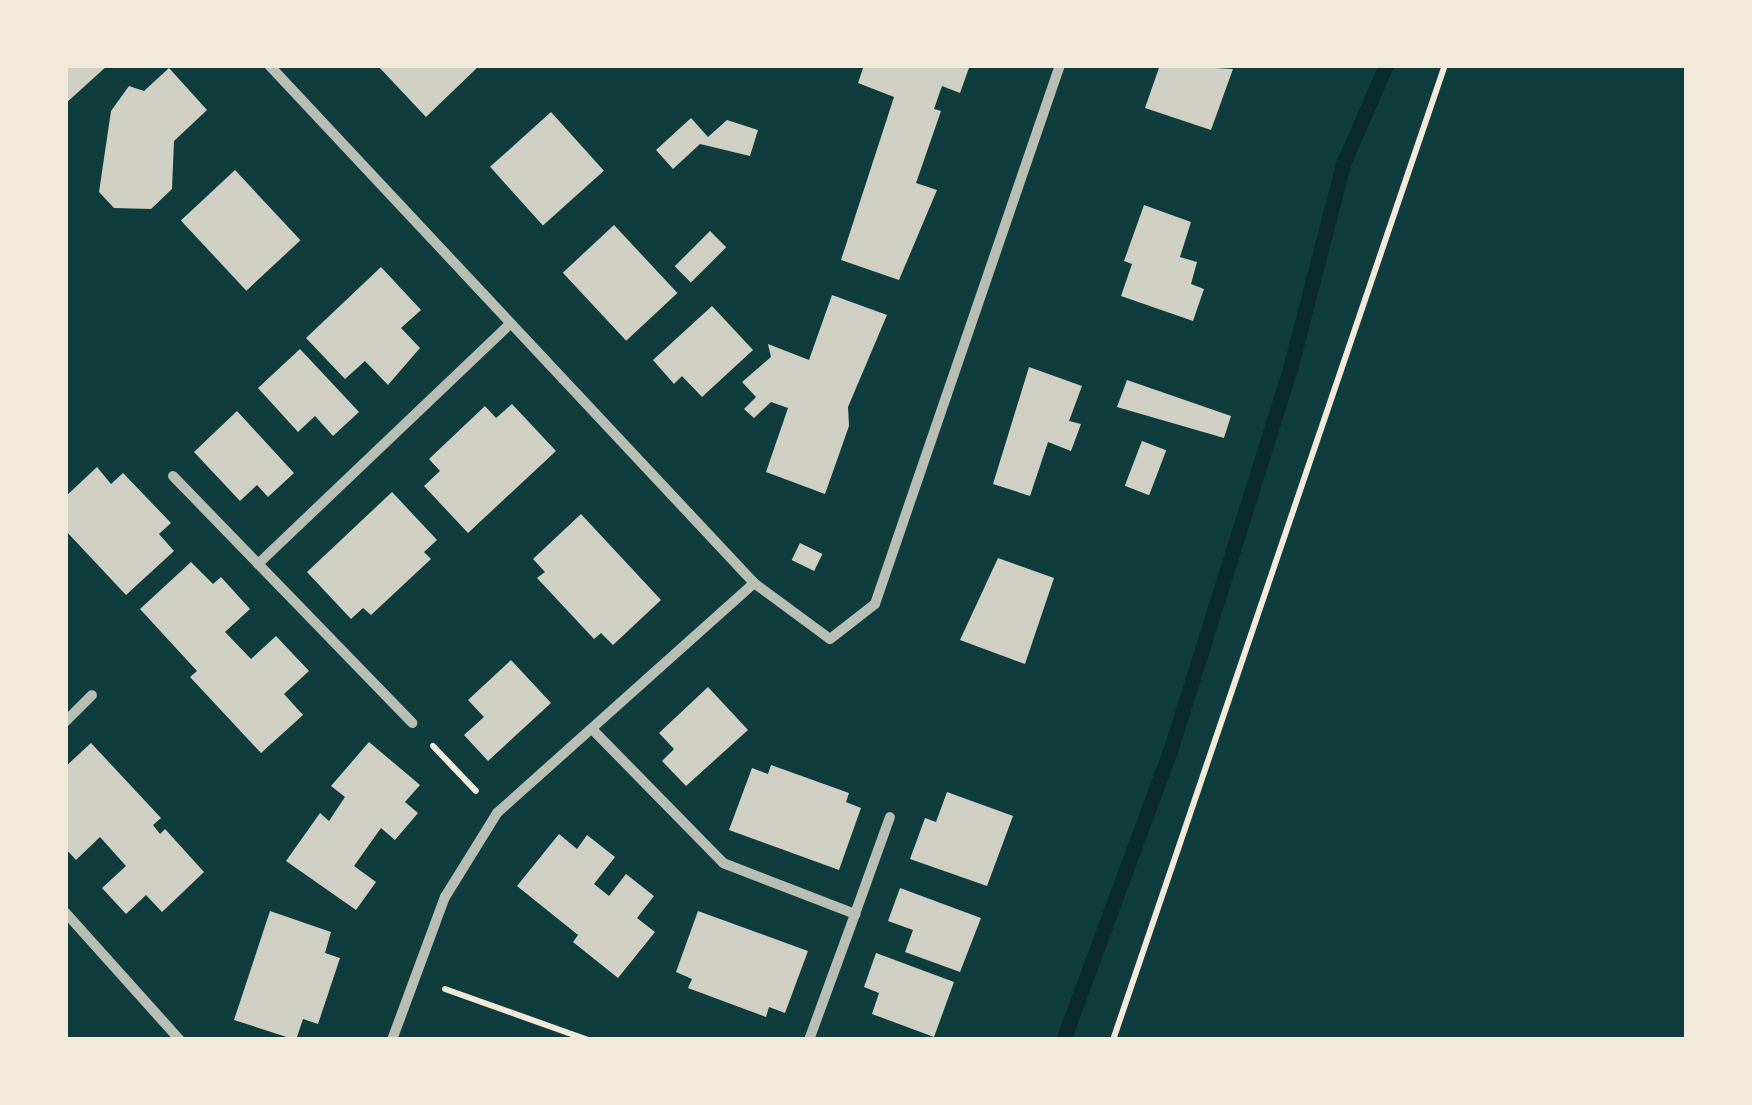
<!DOCTYPE html>
<style>
body{margin:0}
#map{position:relative;width:1752px;height:1105px;overflow:hidden;background:#0f3d3e;font-family:Lato,sans-serif}
div>[style]{position:absolute}
[style*='--x']{left:calc(var(--x)*1px);top:calc(var(--y)*1px);width:calc(var(--w)*1px);rotate:calc(var(--a)*1deg)}
.stream>*{height:15px;margin:-7.5px;padding:0 7.5px;transform-origin:7.5px;border-radius:7.5px;background:#0a2a2b}
.building>*{inset:0;background:#cfcfc3;transform-origin:0 0}
.path>*{height:6px;margin:-3px;padding:0 3px;transform-origin:3px;border-radius:3px;background:#f1e9da}
.minor>*{height:10px;margin:-5px;padding:0 5px;transform-origin:5px;border-radius:5px;background:#b8beb3}
span{translate:-50% -50%;white-space:nowrap;text-align:center;line-height:1.15;-webkit-text-stroke:9px #f1e9da;paint-order:stroke}
.frame{position:absolute;inset:0;border:68px solid #f1e9da;pointer-events:none}
</style>
<div id="map">
<div class="stream">
<div style="--x:1063;--y:1040;--w:314;--a:-69.7"></div>
<div style="--x:1172;--y:745;--w:398;--a:-72.6"></div>
<div style="--x:1291;--y:365;--w:208;--a:-75.5"></div>
<div style="--x:1343;--y:164;--w:108;--a:-66.5"></div>
</div>
<div class="building">
<div style="clip-path:polygon(65px 65px,108px 65px,65px 104px)"></div>
<div style="clip-path:polygon(377px 65px,480px 65px,426px 117px)"></div>
<div style="clip-path:polygon(864px 65px,970px 65px,960px 93px,942px 86px,934px 109px,941px 111px,916px 183px,937px 190px,899px 280px,841px 260px,894px 97px,858px 83px)"></div>
<div style="clip-path:polygon(1160px 65px,1233px 69px,1211px 130px,1145px 108px)"></div>
<div style="clip-path:polygon(169px 68px,207px 110px,174px 141px,172px 189px,151px 209px,114px 208px,99px 192px,111px 111px,129px 86px,144px 91px)"></div>
<div style="left:551px;top:112px;width:79px;height:82px;rotate:48deg"></div>
<div style="clip-path:polygon(691px 118px,708px 137px,727px 120px,758px 130px,750px 156px,700px 144px,673px 169px,656px 150px)"></div>
<div style="left:235px;top:170px;width:96px;height:74px;rotate:47deg"></div>
<div style="clip-path:polygon(1144px 205px,1191px 222px,1180px 257px,1197px 262px,1191px 284px,1204px 289px,1193px 321px,1121px 296px,1132px 264px,1124px 261px)"></div>
<div style="left:614px;top:225px;width:93px;height:70px;rotate:47deg"></div>
<div style="left:710px;top:231px;width:23px;height:50px;rotate:45deg"></div>
<div style="clip-path:polygon(381px 267px,421px 310px,401px 328px,420px 348px,388px 385px,365px 361px,345px 379px,306px 338px)"></div>
<div style="clip-path:polygon(832px 295px,887px 315px,848px 407px,849px 426px,825px 494px,766px 472px,788px 408px,771px 402px,754px 418px,744px 409px,756px 397px,742px 382px,771px 357px,768px 344px,809px 360px)"></div>
<div style="clip-path:polygon(712px 306px,753px 350px,702px 397px,682px 376px,674px 384px,653px 360px)"></div>
<div style="clip-path:polygon(300px 349px,359px 412px,333px 436px,315px 416px,298px 432px,258px 388px)"></div>
<div style="clip-path:polygon(1029px 367px,1082px 386px,1069px 421px,1081px 424px,1071px 451px,1048px 442px,1030px 496px,993px 484px)"></div>
<div style="clip-path:polygon(1127px 380px,1231px 416px,1224px 438px,1117px 407px)"></div>
<div style="clip-path:polygon(512px 404px,556px 451px,468px 533px,424px 486px,440px 471px,429px 459px,485px 406px,496px 418px)"></div>
<div style="clip-path:polygon(237px 411px,294px 473px,268px 497px,257px 485px,240px 501px,194px 452px)"></div>
<div style="left:1142px;top:441px;width:26px;height:48px;rotate:21deg"></div>
<div style="clip-path:polygon(97px 467px,111px 484px,123px 473px,171px 523px,159px 534px,174px 551px,126px 595px,65px 530px,65px 497px)"></div>
<div style="clip-path:polygon(392px 492px,437px 540px,424px 552px,431px 559px,371px 615px,363px 608px,351px 619px,307px 572px)"></div>
<div style="clip-path:polygon(581px 514px,661px 600px,613px 645px,601px 633px,594px 639px,537px 578px,545px 572px,533px 559px)"></div>
<div style="left:800px;top:543px;width:25px;height:19px;rotate:26deg"></div>
<div style="clip-path:polygon(998px 558px,1054px 578px,1025px 664px,960px 640px)"></div>
<div style="clip-path:polygon(191px 562px,213px 584px,221px 577px,250px 609px,225px 632px,251px 659px,276px 636px,309px 671px,284px 694px,303px 715px,261px 753px,190px 677px,197px 671px,140px 609px)"></div>
<div style="clip-path:polygon(511px 660px,551px 703px,488px 761px,464px 735px,484px 717px,468px 700px)"></div>
<div style="clip-path:polygon(708px 687px,748px 730px,686px 786px,662px 761px,674px 749px,659px 733px)"></div>
<div style="clip-path:polygon(369px 742px,420px 785px,405px 802px,418px 813px,395px 840px,381px 828px,354px 866px,376px 882px,356px 910px,286px 861px,320px 813px,329px 821px,345px 797px,331px 786px)"></div>
<div style="clip-path:polygon(91px 743px,161px 818px,153px 825px,160px 834px,165px 829px,204px 872px,162px 912px,146px 895px,126px 914px,102px 888px,126px 866px,100px 837px,76px 860px,65px 848px,65px 767px)"></div>
<div style="clip-path:polygon(771px 765px,849px 793px,846px 802px,861px 808px,839px 870px,729px 830px,752px 768px,768px 774px)"></div>
<div style="clip-path:polygon(947px 792px,1013px 816px,987px 886px,910px 859px,925px 818px,936px 822px)"></div>
<div style="clip-path:polygon(559px 834px,577px 849px,587px 835px,615px 857px,594px 884px,609px 896px,626px 874px,654px 896px,637px 918px,655px 932px,618px 978px,573px 942px,578px 935px,517px 886px)"></div>
<div style="clip-path:polygon(900px 888px,981px 918px,960px 972px,905px 952px,913px 930px,888px 921px)"></div>
<div style="clip-path:polygon(270px 911px,331px 932px,325px 953px,340px 958px,318px 1024px,303px 1019px,296px 1040px,234px 1020px)"></div>
<div style="clip-path:polygon(698px 911px,808px 951px,785px 1013px,769px 1007px,766px 1017px,688px 988px,692px 979px,676px 972px)"></div>
<div style="clip-path:polygon(876px 953px,954px 982px,934px 1037px,872px 1014px,879px 993px,864px 987px)"></div>
</div>
<div class="path">
<div style="--x:433;--y:746;--w:62;--a:46.3"></div>
<div style="--x:445;--y:989;--w:152;--a:19.6"></div>
<div style="--x:1113;--y:1040;--w:1030;--a:-71.2"></div>
</div>
<div class="minor">
<div style="--x:269;--y:65;--w:710;--a:46.88"></div>
<div style="--x:754;--y:583;--w:94;--a:36.4"></div>
<div style="--x:830;--y:639;--w:57;--a:-37.9"></div>
<div style="--x:875;--y:604;--w:570;--a:-71.06"></div>
<div style="--x:173;--y:476;--w:344;--a:45.9"></div>
<div style="--x:258;--y:564;--w:347;--a:-43.6"></div>
<div style="--x:65;--y:722;--w:38;--a:-45"></div>
<div style="--x:592;--y:729;--w:187;--a:45.6"></div>
<div style="--x:723;--y:863;--w:142;--a:21.1"></div>
<div style="--x:855;--y:914;--w:103;--a:-70.2"></div>
<div style="--x:65;--y:912;--w:172;--a:48.1"></div>
<div style="--x:392;--y:1040;--w:153;--a:-69.7"></div>
<div style="--x:445;--y:897;--w:99;--a:-58.2"></div>
<div style="--x:497;--y:813;--w:345;--a:-41.8"></div>
<div style="--x:809;--y:1040;--w:134;--a:-69.9"></div>
</div>
<div class="frame"></div>
</div>
